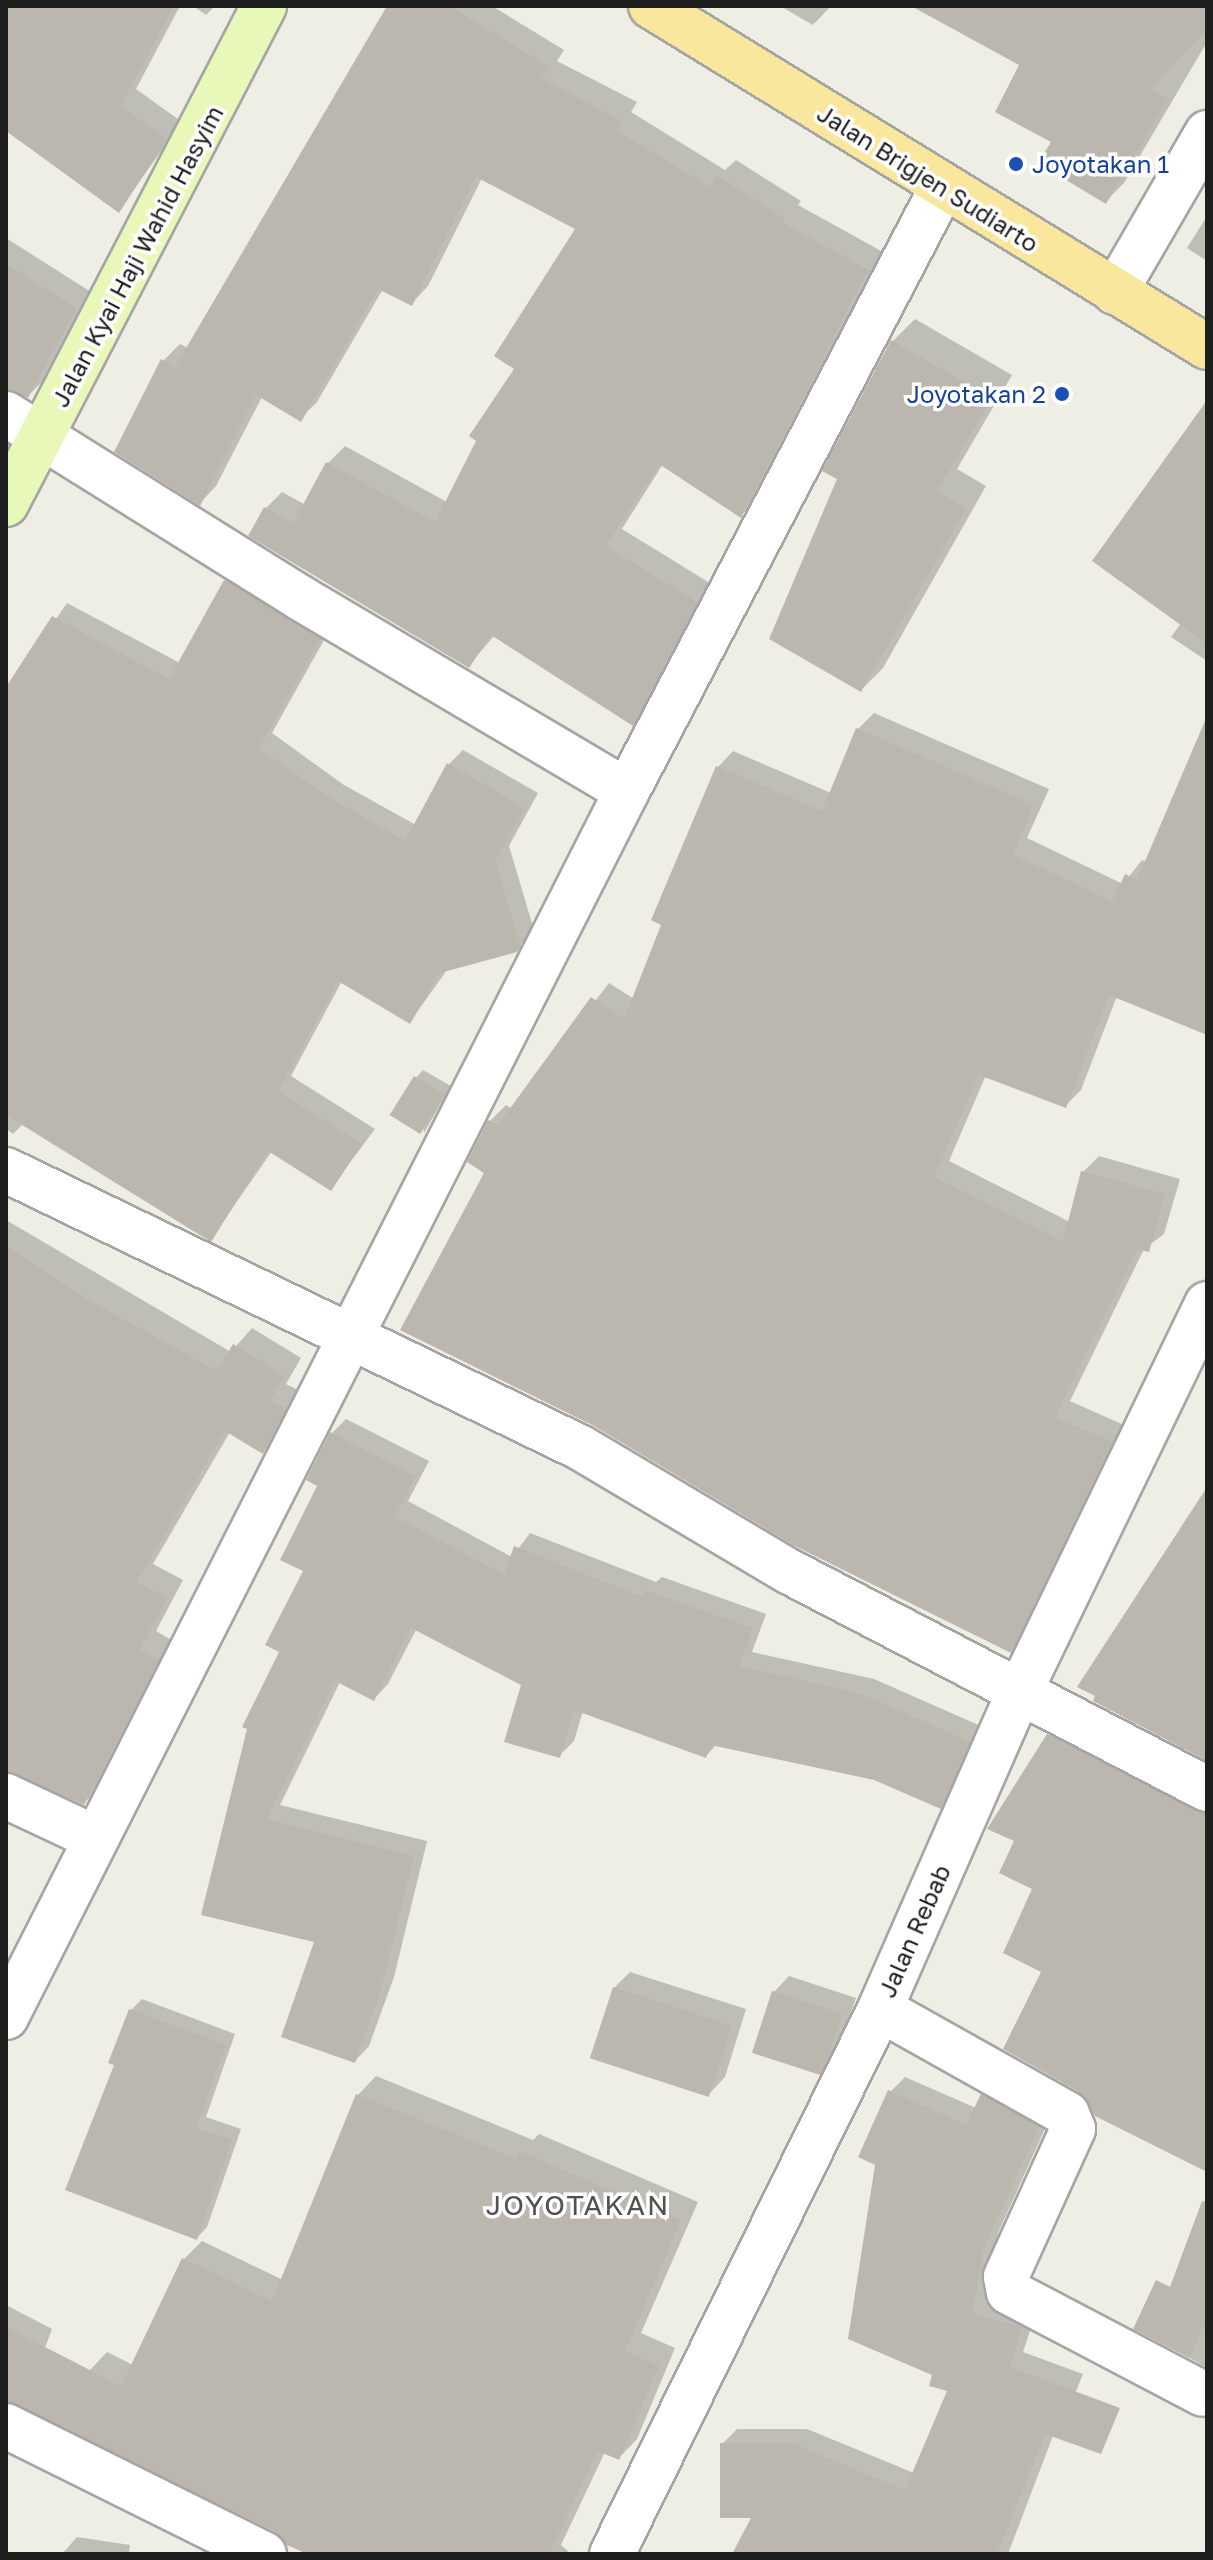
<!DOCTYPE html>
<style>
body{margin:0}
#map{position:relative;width:1213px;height:2560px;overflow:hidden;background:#efeee4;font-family:"Golos Text",sans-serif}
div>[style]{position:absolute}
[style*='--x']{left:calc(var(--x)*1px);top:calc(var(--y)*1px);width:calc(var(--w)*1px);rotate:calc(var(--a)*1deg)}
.shadow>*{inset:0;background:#0003}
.building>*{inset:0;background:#bbb7ae;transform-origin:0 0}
.roads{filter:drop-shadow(2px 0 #a5a5a5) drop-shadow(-2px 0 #a5a5a5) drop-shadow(0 2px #a5a5a5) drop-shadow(0 -2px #a5a5a5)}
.minor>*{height:44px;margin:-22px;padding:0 22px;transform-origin:22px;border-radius:22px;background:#fff}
.secondary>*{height:44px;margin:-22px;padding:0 22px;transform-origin:22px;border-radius:22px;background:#e7f8b9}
.primary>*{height:44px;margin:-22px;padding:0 22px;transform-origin:22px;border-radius:22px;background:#fae79e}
.dots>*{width:22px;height:22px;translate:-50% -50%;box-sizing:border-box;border:4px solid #fff;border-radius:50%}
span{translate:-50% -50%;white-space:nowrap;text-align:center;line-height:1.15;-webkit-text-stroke:7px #fff;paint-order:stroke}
.transit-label{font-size:24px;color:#164399}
.left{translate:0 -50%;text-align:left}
.right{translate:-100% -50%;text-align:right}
.street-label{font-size:24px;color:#1e1e1e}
.quarter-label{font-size:28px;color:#515151;letter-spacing:2px}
.frame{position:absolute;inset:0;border:8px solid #1e1e1e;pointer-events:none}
</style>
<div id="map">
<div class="shadow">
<div style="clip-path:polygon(6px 6px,180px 6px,136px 89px,182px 122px,119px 210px,6px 128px)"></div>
<div style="clip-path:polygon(193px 6px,215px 6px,206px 15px)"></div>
<div style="clip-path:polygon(389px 6px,492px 6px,564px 50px,557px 61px,637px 102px,631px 112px,725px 170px,736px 160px,801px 201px,798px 205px,883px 252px,758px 499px,741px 515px,663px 464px,622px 529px,713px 585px,649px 707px,632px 724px,495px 635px,468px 666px,265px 509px,282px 492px,304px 504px,328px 463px,345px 446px,447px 502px,516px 368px,578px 228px,482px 178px,428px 286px,412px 303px,383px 289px,317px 402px,300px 419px,262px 397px,216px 486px,200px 503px,163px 361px,180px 344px,188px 348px)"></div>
<div style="clip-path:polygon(780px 6px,831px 6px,813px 25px)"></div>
<div style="clip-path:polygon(913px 6px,1207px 6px,1207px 42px,1124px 183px,1106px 201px,1054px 141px,1022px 64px)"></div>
<div style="clip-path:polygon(1207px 216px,1207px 261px,1187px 248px)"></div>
<div style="clip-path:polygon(6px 238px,91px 292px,44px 380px,28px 396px,6px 387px)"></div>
<div style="clip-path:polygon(915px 319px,1012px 375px,957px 469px,986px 486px,883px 668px,861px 690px,840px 478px,825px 471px,893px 341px)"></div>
<div style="clip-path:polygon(1207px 424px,1207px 661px,1171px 637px,1181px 623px)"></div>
<div style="clip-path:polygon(240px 567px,333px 624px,272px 733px,344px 785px,416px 825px,448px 765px,463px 750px,538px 793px,509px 846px,534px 930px,516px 950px,447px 970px,410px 1022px,342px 981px,291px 1076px,375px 1129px,331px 1188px,272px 1151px,211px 1239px,23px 1124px,13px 1134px,6px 1129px,6px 691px,67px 603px,180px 663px,225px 581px)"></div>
<div style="clip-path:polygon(874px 713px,1049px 789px,1027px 838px,1123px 884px,1142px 860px,1147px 862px,1207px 733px,1207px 1033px,1117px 996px,1081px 1090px,1066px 1105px,986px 1075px,949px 1161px,1070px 1222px,1083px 1172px,1099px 1156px,1180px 1179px,1164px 1234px,1144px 1249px,1070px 1401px,1126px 1426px,1026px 1635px,1010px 1651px,470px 1161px,490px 1121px,506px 1105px,512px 1109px,609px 983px,634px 999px,663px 924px,654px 919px,718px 767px,733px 751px,831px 793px,858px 729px)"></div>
<div style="clip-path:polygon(423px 1070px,451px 1086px,424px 1133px,416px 1078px)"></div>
<div style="clip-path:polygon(6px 1220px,231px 1352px,252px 1328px,301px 1358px,286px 1384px,302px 1392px,280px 1434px,263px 1452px,230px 1432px,153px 1564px,183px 1580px,156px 1631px,175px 1642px,101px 1786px,84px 1803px,6px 1770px)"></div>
<div style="clip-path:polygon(346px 1419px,429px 1461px,408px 1501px,512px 1557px,530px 1533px,656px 1582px,662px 1577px,766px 1614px,752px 1652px,874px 1679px,983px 1727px,955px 1792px,940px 1806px,875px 1778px,717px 1744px,706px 1756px,583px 1711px,574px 1741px,560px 1755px,523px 1684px,417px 1628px,388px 1684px,374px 1699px,340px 1682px,280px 1805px,427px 1841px,394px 1977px,369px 2046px,355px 2061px,317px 1941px,203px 1913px,306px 1570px,332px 1433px)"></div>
<div style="clip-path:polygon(1066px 1718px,1207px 1791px,1207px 2169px,1044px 1971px,1035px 1888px,1017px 1840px,1049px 1735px)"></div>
<div style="clip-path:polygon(630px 1972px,746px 2009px,725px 2077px,710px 2093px,614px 1988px)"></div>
<div style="clip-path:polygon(789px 1976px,856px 1998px,835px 2057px,819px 2073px,774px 1992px)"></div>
<div style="clip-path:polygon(142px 1999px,235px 2034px,206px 2117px,241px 2129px,207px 2227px,197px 2238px,116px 2064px,131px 2010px)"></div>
<div style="clip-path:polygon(376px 2076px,533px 2140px,539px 2134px,698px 2202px,641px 2333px,675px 2348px,637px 2439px,619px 2458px,605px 2452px,561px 2545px,571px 2554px,313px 2554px,276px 2530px,80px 2433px,90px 2370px,107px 2352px,133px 2365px,184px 2259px,202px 2241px,283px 2280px,358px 2095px)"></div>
<div style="clip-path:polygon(905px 2077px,976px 2108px,998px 2081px,1053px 2111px,998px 2233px,988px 2298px,1036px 2313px,1023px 2352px,1083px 2374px,1065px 2418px,1056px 2428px,1008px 2554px,734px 2554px,755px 2516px,722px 2444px,737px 2429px,807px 2429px,914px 2473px,949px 2390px,934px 2374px,890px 2092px)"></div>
<div style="clip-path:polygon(1207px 2266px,1207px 2368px,1176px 2350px)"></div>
<div style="clip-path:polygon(6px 2305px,52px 2329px,31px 2386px,16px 2401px,6px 2402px)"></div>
<div style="clip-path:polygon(77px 2537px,130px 2545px,129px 2554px,62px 2554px)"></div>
</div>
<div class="building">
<div style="clip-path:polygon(6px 6px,174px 6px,121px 106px,167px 139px,119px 213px,6px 131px)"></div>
<div style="clip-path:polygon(387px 6px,450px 6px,549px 67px,541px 79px,621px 120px,616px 130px,710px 187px,717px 175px,785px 219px,783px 223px,868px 270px,741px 518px,659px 464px,606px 546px,697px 602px,633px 726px,491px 635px,469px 668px,248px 536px,264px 507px,293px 523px,326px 462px,435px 522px,476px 441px,469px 436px,514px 369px,494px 356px,575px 229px,476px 177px,412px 306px,378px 289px,301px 422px,256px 395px,200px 506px,114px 452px,161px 359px,175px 367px)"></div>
<div style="clip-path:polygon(911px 6px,1207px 6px,1207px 30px,1150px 89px,1168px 99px,1106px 204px,1038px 163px,1051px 142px,995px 112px,1019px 65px)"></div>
<div style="clip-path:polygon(6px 264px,77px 308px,28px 398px,6px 389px)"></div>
<div style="clip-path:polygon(891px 340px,992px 398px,937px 491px,966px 509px,861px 692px,769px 639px,837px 479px,822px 471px)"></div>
<div style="clip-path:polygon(1207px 400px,1207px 644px,1092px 561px)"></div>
<div style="clip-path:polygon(224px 580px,320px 639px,259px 748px,330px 798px,405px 841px,447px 763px,525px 808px,495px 862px,521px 946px,517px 952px,440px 973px,410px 1024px,338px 981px,278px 1091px,362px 1144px,331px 1191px,268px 1151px,211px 1242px,6px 1115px,6px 687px,52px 616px,169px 679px)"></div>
<div style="clip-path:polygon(1207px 716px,1207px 1035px,1109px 995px,1066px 1108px,979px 1075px,934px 1177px,1063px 1241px,1081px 1171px,1165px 1194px,1149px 1252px,1137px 1249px,1055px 1417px,1112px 1442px,1011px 1653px,793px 1545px,594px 1426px,400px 1330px,484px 1173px,467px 1162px,488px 1120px,498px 1125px,591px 997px,624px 1019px,661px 925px,651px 920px,716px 766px,822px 811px,856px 728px,1034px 805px,1013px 854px,1112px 902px,1125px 874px,1137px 880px)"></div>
<div style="left:414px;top:1076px;width:36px;height:46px;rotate:32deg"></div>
<div style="clip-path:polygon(6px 1246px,89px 1300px,217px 1371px,233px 1344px,285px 1376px,270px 1401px,286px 1409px,263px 1454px,225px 1431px,137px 1582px,167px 1598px,140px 1649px,159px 1660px,84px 1805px,6px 1771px)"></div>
<div style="clip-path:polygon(330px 1432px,416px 1476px,395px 1516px,504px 1575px,514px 1546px,643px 1597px,645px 1590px,704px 1611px,753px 1628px,739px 1666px,859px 1693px,970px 1742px,941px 1809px,874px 1780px,711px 1745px,706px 1758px,574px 1710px,560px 1758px,504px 1742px,521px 1685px,411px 1628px,374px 1701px,335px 1681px,267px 1819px,414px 1856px,380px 1993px,355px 2063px,281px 2037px,314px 1942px,201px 1915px,247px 1729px,242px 1727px,279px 1652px,265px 1645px,303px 1571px,280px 1560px,317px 1486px,306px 1480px)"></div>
<div style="clip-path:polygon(1207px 1487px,1207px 1761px,1093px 1701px,1095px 1696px,1077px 1687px)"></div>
<div style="clip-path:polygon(1047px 1734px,1207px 1814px,1207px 2172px,1095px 2116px,1079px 2092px,1003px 2049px,1041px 1972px,1003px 1953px,1032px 1889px,999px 1873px,1014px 1841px,987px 1829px)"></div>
<div style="left:613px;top:1987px;width:125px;height:75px;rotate:18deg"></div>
<div style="left:772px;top:1991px;width:74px;height:65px;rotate:18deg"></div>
<div style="clip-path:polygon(129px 2009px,226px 2045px,196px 2128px,232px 2140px,197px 2240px,65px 2190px,114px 2065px,108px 2063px)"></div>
<div style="clip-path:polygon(888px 2090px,966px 2125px,981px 2094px,1039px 2127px,983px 2250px,973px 2313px,1022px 2328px,1010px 2367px,1120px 2408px,1101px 2454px,1045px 2434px,997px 2554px,732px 2554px,751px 2518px,720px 2518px,720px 2443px,791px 2443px,905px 2490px,947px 2391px,929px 2386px,932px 2375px,848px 2339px,875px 2165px,858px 2157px)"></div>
<div style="clip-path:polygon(356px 2094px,516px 2159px,519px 2151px,681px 2220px,625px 2351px,659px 2366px,619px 2460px,598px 2451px,549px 2554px,307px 2554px,287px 2545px,275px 2532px,6px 2401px,6px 2327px,121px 2386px,182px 2258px,272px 2301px)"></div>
<div style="clip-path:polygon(1202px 2201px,1207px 2202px,1207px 2319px,1189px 2358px,1133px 2329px,1156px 2280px,1170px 2287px)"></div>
</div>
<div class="roads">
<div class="minor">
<div style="--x:1115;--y:292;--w:184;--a:-59.9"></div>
<div style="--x:6;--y:414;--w:349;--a:32"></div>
<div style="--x:302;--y:599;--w:377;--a:30.6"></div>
<div style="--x:6;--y:1170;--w:639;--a:25.8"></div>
<div style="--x:581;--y:1448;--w:243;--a:30.7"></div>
<div style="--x:790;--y:1572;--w:470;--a:27.5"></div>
<div style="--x:6;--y:1796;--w:96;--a:25.2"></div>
<div style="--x:880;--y:2009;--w:214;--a:29.3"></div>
<div style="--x:1067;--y:2114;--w:16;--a:68"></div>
<div style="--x:1073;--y:2129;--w:162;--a:114.4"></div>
<div style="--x:1006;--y:2277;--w:15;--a:79"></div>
<div style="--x:1009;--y:2292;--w:219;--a:27.7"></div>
<div style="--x:6;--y:2017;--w:1374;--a:-63.14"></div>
<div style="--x:627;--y:791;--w:680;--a:-62.42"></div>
<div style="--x:6;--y:2426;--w:288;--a:26.4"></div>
<div style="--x:612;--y:2554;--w:607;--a:-63.81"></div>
<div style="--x:880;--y:2009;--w:345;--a:-66.3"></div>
<div style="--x:1019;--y:1693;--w:432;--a:-64.2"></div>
</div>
<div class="secondary">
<div style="--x:6;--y:504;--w:561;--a:-62.61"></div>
</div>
<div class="primary">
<div style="--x:651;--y:6;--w:652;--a:31.52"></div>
</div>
</div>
<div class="dots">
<div style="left:1016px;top:164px;background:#1a4fb4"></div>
<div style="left:1062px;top:394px;background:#1a4fb4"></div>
</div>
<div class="transit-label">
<span class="left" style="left:1032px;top:164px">Joyotakan 1</span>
<span class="right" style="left:1046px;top:394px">Joyotakan 2</span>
</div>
<div class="street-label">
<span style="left:928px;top:178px;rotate:32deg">Jalan Brigjen Sudiarto</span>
<span style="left:137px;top:256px;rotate:-62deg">Jalan Kyai Haji Wahid Hasyim</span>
<span style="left:914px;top:1931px;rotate:-66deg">Jalan Rebab</span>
</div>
<div class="quarter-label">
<span style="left:578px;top:2205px">JOYOTAKAN</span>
</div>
<div class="frame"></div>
</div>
